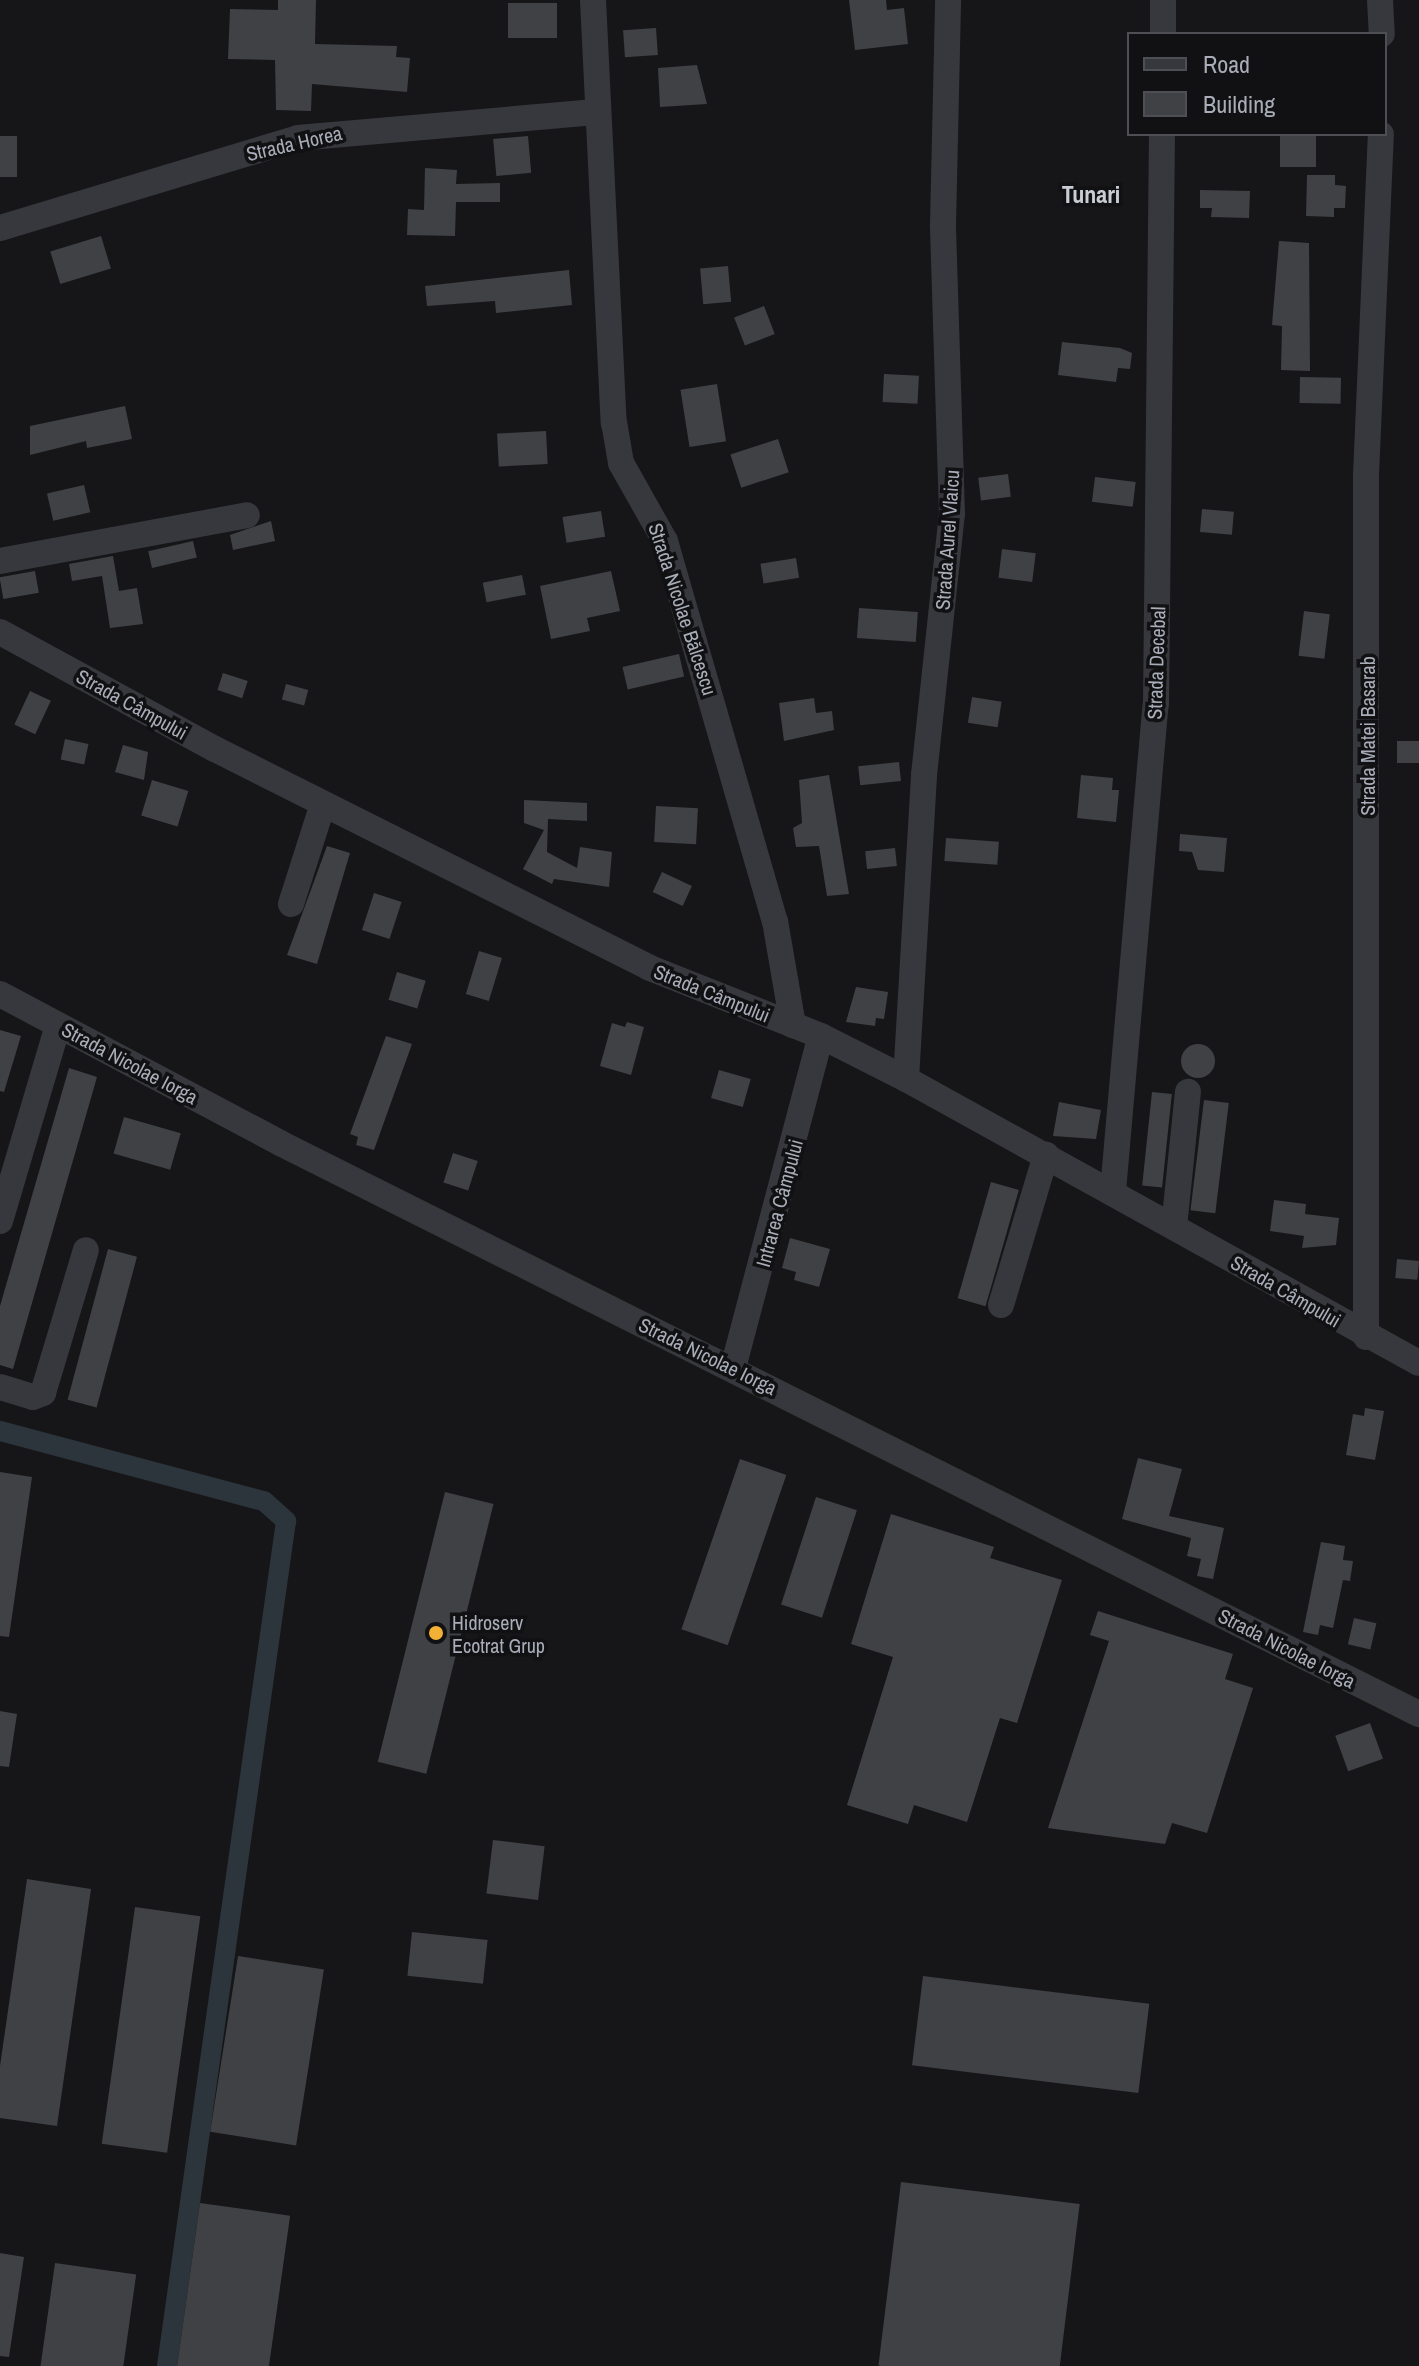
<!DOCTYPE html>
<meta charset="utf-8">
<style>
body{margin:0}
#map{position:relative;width:1419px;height:2366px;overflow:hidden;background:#161618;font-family:"Archivo Narrow",sans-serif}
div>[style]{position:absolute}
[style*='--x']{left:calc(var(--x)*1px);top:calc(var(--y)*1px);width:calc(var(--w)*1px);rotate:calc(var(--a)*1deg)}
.canal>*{height:20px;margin:-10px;padding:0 10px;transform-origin:10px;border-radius:10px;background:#2c353c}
.building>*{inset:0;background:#404145;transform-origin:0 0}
.round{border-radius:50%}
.minor>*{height:26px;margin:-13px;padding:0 13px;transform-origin:13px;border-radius:13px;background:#37383d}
.dots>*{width:22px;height:22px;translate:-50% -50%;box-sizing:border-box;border:4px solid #111113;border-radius:50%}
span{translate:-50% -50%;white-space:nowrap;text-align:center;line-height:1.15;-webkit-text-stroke:7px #111113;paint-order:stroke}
.street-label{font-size:20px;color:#a8adb8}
.poi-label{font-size:20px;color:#a8adb8}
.left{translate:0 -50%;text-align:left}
.quarter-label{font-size:24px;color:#c9ccd4;font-weight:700}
.legend{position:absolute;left:1127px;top:32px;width:260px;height:104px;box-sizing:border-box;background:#111113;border:2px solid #4d4f55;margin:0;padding:10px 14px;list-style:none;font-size:24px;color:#a8adb8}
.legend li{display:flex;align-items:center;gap:16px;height:40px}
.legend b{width:40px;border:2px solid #4d4f55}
</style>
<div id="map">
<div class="canal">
<div style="--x:0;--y:1431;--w:273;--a:14.9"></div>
<div style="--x:264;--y:1501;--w:30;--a:42"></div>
<div style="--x:286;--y:1521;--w:853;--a:98.02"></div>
</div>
<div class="building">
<div style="clip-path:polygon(278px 0,316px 0,315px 44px,397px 46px,396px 57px,410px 58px,407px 92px,312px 84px,311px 111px,276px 110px,275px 60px,228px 59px,230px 9px,278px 10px)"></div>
<div style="clip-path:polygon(849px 0,886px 0,887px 10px,904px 8px,908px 44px,855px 50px)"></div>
<div style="left:508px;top:3px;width:49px;height:35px"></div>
<div style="left:656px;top:28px;width:27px;height:33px;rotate:86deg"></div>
<div style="clip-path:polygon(697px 65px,707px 104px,660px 107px,658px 68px)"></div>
<div style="left:1280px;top:134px;width:36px;height:33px"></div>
<div style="left:0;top:136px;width:17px;height:41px"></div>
<div style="left:528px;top:136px;width:37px;height:35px;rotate:85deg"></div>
<div style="clip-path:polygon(425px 168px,457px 170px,456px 184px,500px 183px,500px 202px,456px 202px,455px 236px,407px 235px,408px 209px,424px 210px)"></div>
<div style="clip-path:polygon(1307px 175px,1335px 175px,1335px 185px,1346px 186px,1345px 208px,1334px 208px,1334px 217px,1306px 216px)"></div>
<div style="clip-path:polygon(1200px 190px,1250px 191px,1249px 218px,1211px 217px,1212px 208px,1200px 208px)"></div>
<div style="left:101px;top:236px;width:34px;height:53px;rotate:73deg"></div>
<div style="clip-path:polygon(1279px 241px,1309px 243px,1310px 371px,1281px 370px,1282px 326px,1272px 325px)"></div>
<div style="left:728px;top:266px;width:36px;height:28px;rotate:85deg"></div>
<div style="clip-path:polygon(569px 270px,572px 305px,496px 313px,495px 301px,427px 306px,425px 286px)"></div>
<div style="left:764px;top:306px;width:30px;height:32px;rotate:69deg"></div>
<div style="clip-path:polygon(1062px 342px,1120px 348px,1132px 353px,1130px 369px,1118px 368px,1116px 382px,1058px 375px)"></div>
<div style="left:884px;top:374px;width:35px;height:28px;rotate:3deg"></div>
<div style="left:1300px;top:377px;width:41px;height:26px;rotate:1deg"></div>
<div style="left:717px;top:384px;width:58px;height:37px;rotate:81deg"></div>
<div style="clip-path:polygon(125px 406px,132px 439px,87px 448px,86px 441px,30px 455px,30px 426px)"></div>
<div style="left:546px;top:431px;width:33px;height:49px;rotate:87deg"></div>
<div style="left:778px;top:439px;width:35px;height:50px;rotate:72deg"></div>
<div style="left:1008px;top:474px;width:23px;height:30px;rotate:83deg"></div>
<div style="left:1095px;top:477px;width:41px;height:25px;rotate:7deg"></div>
<div style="left:84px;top:485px;width:28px;height:38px;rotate:77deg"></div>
<div style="left:1202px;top:509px;width:32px;height:23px;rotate:5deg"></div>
<div style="left:601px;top:511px;width:26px;height:39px;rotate:81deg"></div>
<div style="clip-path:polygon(271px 521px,275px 541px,233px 550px,230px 535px)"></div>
<div style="left:193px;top:541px;width:17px;height:46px;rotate:77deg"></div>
<div style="left:1002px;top:549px;width:34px;height:29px;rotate:7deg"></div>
<div style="clip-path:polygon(113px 556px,119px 591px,137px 588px,143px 624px,110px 628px,102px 576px,72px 581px,69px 564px)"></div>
<div style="left:796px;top:558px;width:20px;height:36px;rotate:81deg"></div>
<div style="left:35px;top:571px;width:22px;height:36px;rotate:80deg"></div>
<div style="clip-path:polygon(611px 571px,620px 611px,587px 618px,590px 631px,551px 639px,540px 586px)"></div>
<div style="left:522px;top:575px;width:20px;height:40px;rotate:79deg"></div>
<div style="left:859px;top:608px;width:59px;height:30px;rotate:4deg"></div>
<div style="left:1304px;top:611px;width:26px;height:45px;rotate:7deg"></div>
<div style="left:679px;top:654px;width:23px;height:58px;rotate:77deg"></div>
<div style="left:223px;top:673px;width:26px;height:18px;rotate:18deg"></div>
<div style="left:286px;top:684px;width:23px;height:16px;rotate:15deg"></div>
<div style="left:30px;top:691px;width:23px;height:37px;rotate:25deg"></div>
<div style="left:972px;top:697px;width:30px;height:26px;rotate:9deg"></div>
<div style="clip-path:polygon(814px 698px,816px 713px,832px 711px,834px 730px,784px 741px,779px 703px)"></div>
<div style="left:65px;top:739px;width:24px;height:21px;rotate:12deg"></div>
<div style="left:1419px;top:741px;width:22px;height:22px;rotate:90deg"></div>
<div style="clip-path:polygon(123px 745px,148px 752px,144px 780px,115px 772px)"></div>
<div style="left:899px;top:762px;width:19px;height:41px;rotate:84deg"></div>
<div style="clip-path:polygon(829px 775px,849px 894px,827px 896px,819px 846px,796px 847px,793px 828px,802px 823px,799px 780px)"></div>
<div style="clip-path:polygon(1081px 775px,1113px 778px,1112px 790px,1119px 790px,1116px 822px,1077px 818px)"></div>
<div style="left:152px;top:780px;width:38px;height:37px;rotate:17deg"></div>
<div style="clip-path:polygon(524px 800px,587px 803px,587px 821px,548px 819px,547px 852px,577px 868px,580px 847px,612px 852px,609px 887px,554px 879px,552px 884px,523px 869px,544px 830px,524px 823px)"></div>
<div style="left:656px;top:806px;width:42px;height:36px;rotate:3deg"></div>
<div style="clip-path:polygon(1180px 834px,1227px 838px,1224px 872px,1198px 870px,1192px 852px,1179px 851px)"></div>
<div style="left:946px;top:838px;width:53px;height:23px;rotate:4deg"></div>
<div style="clip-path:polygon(327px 846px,350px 853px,317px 964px,287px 955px)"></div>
<div style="left:895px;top:848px;width:18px;height:30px;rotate:84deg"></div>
<div style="left:662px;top:872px;width:33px;height:22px;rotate:25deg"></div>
<div style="left:374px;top:893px;width:29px;height:39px;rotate:18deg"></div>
<div style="left:479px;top:951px;width:24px;height:45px;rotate:17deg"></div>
<div style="left:397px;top:972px;width:30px;height:29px;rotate:17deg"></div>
<div style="clip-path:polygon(856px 987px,888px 992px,884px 1019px,876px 1018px,875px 1026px,846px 1022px)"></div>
<div style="clip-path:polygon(627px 1022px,644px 1027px,631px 1075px,600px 1066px,612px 1023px,625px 1027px)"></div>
<div style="clip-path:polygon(0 1030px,21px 1036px,4px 1092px,0 1091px)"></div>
<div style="clip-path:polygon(386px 1036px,412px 1044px,374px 1150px,356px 1145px,358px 1137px,350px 1134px)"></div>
<div class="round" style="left:1181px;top:1044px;width:34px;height:34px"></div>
<div style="clip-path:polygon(69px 1068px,97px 1077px,13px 1369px,0 1365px,0 1306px)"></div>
<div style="left:719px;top:1070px;width:33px;height:29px;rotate:16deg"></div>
<div style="left:1152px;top:1092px;width:20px;height:94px;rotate:6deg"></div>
<div style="left:1204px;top:1100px;width:25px;height:111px;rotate:7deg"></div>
<div style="clip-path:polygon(1059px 1102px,1101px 1110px,1096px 1139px,1053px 1136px)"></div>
<div style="left:124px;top:1117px;width:59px;height:38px;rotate:16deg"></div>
<div style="left:453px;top:1153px;width:26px;height:31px;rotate:18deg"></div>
<div style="left:991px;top:1182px;width:29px;height:121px;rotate:16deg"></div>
<div style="clip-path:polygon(1274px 1200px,1306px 1204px,1305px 1214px,1339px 1218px,1336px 1245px,1302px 1248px,1304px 1236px,1270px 1231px)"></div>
<div style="clip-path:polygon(790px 1238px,830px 1249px,819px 1287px,794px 1280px,796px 1272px,782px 1268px)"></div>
<div style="left:108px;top:1249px;width:30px;height:156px;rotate:15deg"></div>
<div style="left:1397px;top:1259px;width:22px;height:19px;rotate:5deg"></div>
<div style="clip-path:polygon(1365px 1408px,1384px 1411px,1375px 1460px,1346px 1455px,1353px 1414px,1364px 1416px)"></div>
<div style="clip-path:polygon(1138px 1458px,1182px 1469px,1169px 1516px,1224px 1528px,1213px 1579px,1197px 1576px,1201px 1559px,1187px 1556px,1191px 1538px,1122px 1519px)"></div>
<div style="left:740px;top:1459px;width:49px;height:180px;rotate:19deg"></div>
<div style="clip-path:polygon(0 1472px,32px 1477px,9px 1637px,0 1636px)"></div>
<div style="left:445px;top:1492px;width:50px;height:278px;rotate:14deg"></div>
<div style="left:816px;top:1497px;width:43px;height:113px;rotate:18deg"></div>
<div style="clip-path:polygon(891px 1514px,994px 1547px,990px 1558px,1062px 1580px,1017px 1723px,1000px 1718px,967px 1822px,914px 1805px,908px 1824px,847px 1805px,893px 1657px,851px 1644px)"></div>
<div style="clip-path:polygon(1321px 1542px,1345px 1546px,1343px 1560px,1353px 1561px,1350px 1581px,1343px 1580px,1333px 1628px,1320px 1625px,1318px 1635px,1303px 1632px)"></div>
<div style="clip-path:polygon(1098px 1611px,1233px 1654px,1225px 1679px,1253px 1688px,1207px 1833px,1172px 1823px,1165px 1844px,1048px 1828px,1109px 1641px,1090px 1635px)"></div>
<div style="left:1354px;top:1618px;width:23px;height:27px;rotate:13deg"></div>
<div style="clip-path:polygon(0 1711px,17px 1714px,9px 1767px,0 1766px)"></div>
<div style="left:1370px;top:1723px;width:38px;height:37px;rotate:70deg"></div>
<div style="left:493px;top:1840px;width:52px;height:54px;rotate:7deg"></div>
<div style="clip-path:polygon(27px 1879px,91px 1889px,57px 2126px,0 2118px,0 2066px)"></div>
<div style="left:135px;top:1907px;width:66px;height:239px;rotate:8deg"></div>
<div style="left:412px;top:1932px;width:76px;height:44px;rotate:6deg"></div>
<div style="left:238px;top:1956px;width:87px;height:178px;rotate:9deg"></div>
<div style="left:923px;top:1976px;width:228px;height:90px;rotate:7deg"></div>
<div style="left:901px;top:2182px;width:180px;height:185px;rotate:7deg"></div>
<div style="left:200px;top:2203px;width:91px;height:165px;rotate:8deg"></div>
<div style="clip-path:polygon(0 2253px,24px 2257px,9px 2357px,0 2356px)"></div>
<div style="left:55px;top:2263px;width:82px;height:104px;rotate:8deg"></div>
</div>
<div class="minor">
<div style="--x:593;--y:0;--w:423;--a:87.2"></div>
<div style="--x:614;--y:422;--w:42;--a:80.3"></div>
<div style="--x:621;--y:463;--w:90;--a:60.6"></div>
<div style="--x:665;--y:541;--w:396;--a:73.9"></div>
<div style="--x:775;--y:921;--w:106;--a:80.2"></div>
<div style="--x:1380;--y:0;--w:34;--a:87"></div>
<div style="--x:1163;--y:34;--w:34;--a:-90"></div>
<div style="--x:0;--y:228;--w:311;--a:-16.8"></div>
<div style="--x:298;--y:138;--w:301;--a:-5"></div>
<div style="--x:0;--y:561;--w:251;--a:-10.5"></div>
<div style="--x:0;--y:632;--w:245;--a:28.6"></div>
<div style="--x:215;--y:749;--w:487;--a:26.7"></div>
<div style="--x:650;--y:968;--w:184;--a:21.7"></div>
<div style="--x:821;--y:1036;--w:95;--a:26.8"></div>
<div style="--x:906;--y:1079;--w:586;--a:28.97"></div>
<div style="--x:291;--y:904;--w:105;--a:-72.3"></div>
<div style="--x:0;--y:994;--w:319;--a:28"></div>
<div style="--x:282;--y:1144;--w:1272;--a:26.63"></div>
<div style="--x:906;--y:1079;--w:305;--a:-86.6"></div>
<div style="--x:924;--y:775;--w:262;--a:-83.9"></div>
<div style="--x:952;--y:514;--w:289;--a:-91.8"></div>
<div style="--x:943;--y:225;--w:225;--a:-88.7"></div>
<div style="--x:1113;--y:1191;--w:489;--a:-85"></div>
<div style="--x:1156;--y:704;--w:570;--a:-89.4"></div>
<div style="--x:0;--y:1221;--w:204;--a:-73.5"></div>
<div style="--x:1174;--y:1227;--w:136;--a:-84.1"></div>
<div style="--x:1001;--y:1305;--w:157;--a:-73.3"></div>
<div style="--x:1366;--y:1337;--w:862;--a:-90"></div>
<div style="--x:1366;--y:475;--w:341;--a:-87.5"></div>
<div style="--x:733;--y:1368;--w:343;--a:-75.2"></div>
<div style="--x:0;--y:1387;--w:34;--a:17"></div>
<div style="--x:33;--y:1397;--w:11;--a:-22"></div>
<div style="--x:43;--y:1393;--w:149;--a:-73.3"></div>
</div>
<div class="dots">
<div style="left:436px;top:1633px;background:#f2b134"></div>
</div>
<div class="street-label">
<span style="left:294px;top:143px;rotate:-13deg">Strada Horea</span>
<span style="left:947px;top:540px;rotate:-86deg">Strada Aurel Vlaicu</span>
<span style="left:683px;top:609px;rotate:72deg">Strada Nicolae Bălcescu</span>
<span style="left:1156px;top:663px;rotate:-88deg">Strada Decebal</span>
<span style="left:132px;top:704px;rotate:29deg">Strada Câmpului</span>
<span style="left:1367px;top:736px;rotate:-90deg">Strada Matei Basarab</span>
<span style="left:712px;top:993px;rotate:22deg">Strada Câmpului</span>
<span style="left:130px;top:1063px;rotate:28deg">Strada Nicolae Iorga</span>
<span style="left:779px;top:1203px;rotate:-75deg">Intrarea Câmpului</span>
<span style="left:1286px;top:1291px;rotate:30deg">Strada Câmpului</span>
<span style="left:708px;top:1356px;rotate:26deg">Strada Nicolae Iorga</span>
<span style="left:1287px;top:1648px;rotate:27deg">Strada Nicolae Iorga</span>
</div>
<div class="poi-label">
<span class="left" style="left:452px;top:1634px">Hidroserv<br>Ecotrat Grup</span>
</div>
<div class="quarter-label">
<span style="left:1091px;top:195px">Tunari</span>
</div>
<ul class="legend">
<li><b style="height:10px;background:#37383d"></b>Road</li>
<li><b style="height:22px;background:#404145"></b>Building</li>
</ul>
</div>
